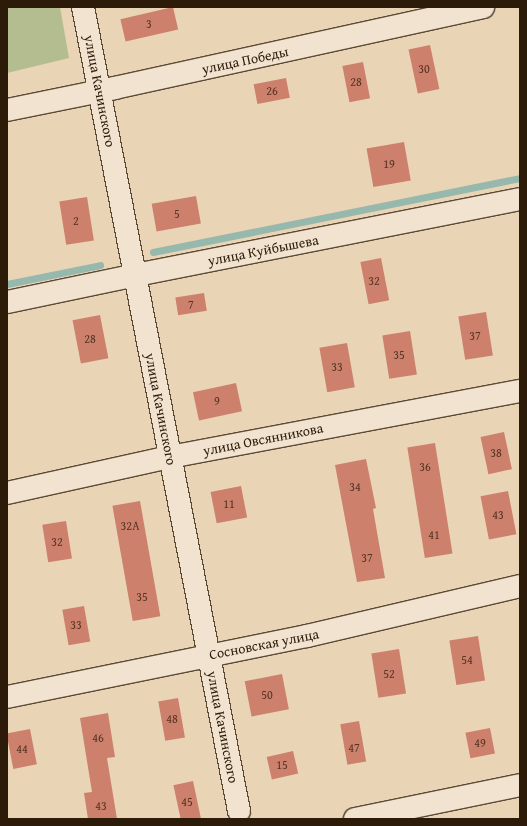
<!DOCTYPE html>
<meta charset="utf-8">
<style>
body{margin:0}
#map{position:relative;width:527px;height:826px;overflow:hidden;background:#e9d4b6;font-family:"Gentium Book Plus",serif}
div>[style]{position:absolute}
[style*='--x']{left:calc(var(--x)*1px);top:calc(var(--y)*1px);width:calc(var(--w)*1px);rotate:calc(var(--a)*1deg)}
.green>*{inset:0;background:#b4bd90}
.stream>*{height:7px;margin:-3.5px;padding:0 3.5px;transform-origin:3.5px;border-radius:3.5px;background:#97b8ac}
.building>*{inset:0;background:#cd806c;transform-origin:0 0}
.roads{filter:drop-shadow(1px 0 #5c4934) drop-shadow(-1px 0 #5c4934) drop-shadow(0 1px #5c4934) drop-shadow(0 -1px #5c4934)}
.street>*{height:22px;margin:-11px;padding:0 11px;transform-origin:11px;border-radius:11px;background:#f1e3d0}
.secondary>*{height:22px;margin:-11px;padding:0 11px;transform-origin:11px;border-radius:11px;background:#f1e3d0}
span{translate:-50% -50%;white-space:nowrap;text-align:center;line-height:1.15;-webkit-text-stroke:4px #f1e3d0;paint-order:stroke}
.number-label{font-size:12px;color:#553422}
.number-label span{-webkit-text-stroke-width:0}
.street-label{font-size:14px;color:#2d1b09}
.frame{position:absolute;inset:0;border:8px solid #2d1b09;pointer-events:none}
</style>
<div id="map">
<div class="green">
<div style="clip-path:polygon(7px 7px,60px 7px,69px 58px,7px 73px)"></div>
</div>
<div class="stream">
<div style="--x:153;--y:252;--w:374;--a:-11.4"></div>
<div style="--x:7;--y:284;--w:95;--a:-11.5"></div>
</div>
<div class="building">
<div style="left:173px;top:7px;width:23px;height:54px;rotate:77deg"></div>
<div style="left:430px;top:45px;width:45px;height:22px;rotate:78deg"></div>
<div style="left:363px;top:62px;width:37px;height:21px;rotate:79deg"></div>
<div style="left:286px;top:78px;width:20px;height:33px;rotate:79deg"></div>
<div style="left:404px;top:142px;width:39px;height:38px;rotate:80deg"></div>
<div style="left:196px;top:196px;width:28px;height:45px;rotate:80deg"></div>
<div style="left:87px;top:197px;width:44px;height:28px;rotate:81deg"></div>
<div style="left:381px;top:258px;width:43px;height:21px;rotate:79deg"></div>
<div style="left:204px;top:293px;width:18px;height:29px;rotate:81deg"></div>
<div style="left:486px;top:312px;width:44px;height:28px;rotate:81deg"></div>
<div style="left:100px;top:315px;width:44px;height:28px;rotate:79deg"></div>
<div style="left:410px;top:331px;width:44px;height:28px;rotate:81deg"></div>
<div style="left:347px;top:343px;width:45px;height:28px;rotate:80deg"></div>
<div style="left:236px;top:383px;width:29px;height:44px;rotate:78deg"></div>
<div style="left:504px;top:432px;width:38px;height:24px;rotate:78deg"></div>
<div style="left:435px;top:443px;width:112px;height:28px;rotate:81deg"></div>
<div style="clip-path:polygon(366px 459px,376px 508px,373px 509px,385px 578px,357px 582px,335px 465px)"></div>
<div style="left:241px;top:486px;width:32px;height:31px;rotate:79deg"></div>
<div style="left:508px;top:491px;width:44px;height:28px;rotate:79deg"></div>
<div style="left:140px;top:501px;width:117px;height:28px;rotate:80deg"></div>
<div style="left:66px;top:521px;width:38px;height:24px;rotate:81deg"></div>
<div style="left:84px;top:606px;width:36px;height:22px;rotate:80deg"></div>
<div style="left:478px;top:636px;width:45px;height:29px;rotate:81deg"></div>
<div style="left:399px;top:649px;width:45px;height:28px;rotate:81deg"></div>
<div style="left:282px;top:674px;width:36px;height:38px;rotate:79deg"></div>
<div style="left:178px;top:698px;width:40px;height:20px;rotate:80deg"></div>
<div style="clip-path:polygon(108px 713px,115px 757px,107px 758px,117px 819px,88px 819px,84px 793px,92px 792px,80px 718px)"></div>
<div style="left:359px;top:721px;width:41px;height:19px;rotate:80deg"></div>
<div style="left:490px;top:728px;width:26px;height:25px;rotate:79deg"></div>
<div style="left:30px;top:729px;width:36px;height:24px;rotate:79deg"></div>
<div style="left:293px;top:751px;width:23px;height:27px;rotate:77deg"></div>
<div style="left:193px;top:781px;width:39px;height:20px;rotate:78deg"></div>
</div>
<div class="roads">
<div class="street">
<div style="--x:83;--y:7;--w:819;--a:79.02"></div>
<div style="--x:7;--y:110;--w:110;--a:-11.5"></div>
<div style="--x:115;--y:88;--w:377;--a:-12.4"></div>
<div style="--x:7;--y:302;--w:132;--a:-11.8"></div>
<div style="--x:136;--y:275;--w:391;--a:-11.2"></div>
<div style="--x:7;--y:493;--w:167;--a:-12.5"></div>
<div style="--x:170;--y:457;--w:356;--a:-10.7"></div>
<div style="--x:7;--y:697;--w:306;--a:-11.5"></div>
<div style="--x:307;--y:636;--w:219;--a:-13.2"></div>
</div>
<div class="secondary">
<div style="--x:355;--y:819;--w:168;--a:-11.6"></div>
</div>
</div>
<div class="number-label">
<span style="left:149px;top:24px">3</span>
<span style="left:424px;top:69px">30</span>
<span style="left:356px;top:82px">28</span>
<span style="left:272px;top:91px">26</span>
<span style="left:389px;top:164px">19</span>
<span style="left:177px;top:214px">5</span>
<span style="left:76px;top:221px">2</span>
<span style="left:374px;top:281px">32</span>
<span style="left:191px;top:305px">7</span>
<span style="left:475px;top:336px">37</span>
<span style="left:90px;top:339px">28</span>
<span style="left:399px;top:355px">35</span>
<span style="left:337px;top:367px">33</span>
<span style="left:217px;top:401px">9</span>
<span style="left:496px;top:453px">38</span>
<span style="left:425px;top:467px">36</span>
<span style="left:355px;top:487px">34</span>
<span style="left:229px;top:504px">11</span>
<span style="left:498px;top:515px">43</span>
<span style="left:130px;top:526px">32А</span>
<span style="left:434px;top:535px">41</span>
<span style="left:57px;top:542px">32</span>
<span style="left:367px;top:558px">37</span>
<span style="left:142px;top:597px">35</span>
<span style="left:76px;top:625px">33</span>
<span style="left:467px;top:660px">54</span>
<span style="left:389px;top:674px">52</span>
<span style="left:267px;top:695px">50</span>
<span style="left:172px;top:719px">48</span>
<span style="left:98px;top:738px">46</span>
<span style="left:480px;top:743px">49</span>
<span style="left:354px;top:748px">47</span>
<span style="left:22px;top:749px">44</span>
<span style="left:282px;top:765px">15</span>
<span style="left:187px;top:802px">45</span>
<span style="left:101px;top:806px">43</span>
</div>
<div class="street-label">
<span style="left:245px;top:60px;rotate:-12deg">улица Победы</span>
<span style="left:100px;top:91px;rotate:79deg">улица Качинского</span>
<span style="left:263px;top:250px;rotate:-11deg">улица Куйбышева</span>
<span style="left:161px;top:409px;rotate:79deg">улица Качинского</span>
<span style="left:263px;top:439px;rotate:-11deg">улица Овсянникова</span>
<span style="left:264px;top:644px;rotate:-11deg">Сосновская улица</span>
<span style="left:223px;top:727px;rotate:79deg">улица Качинского</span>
</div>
<div class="frame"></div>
</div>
